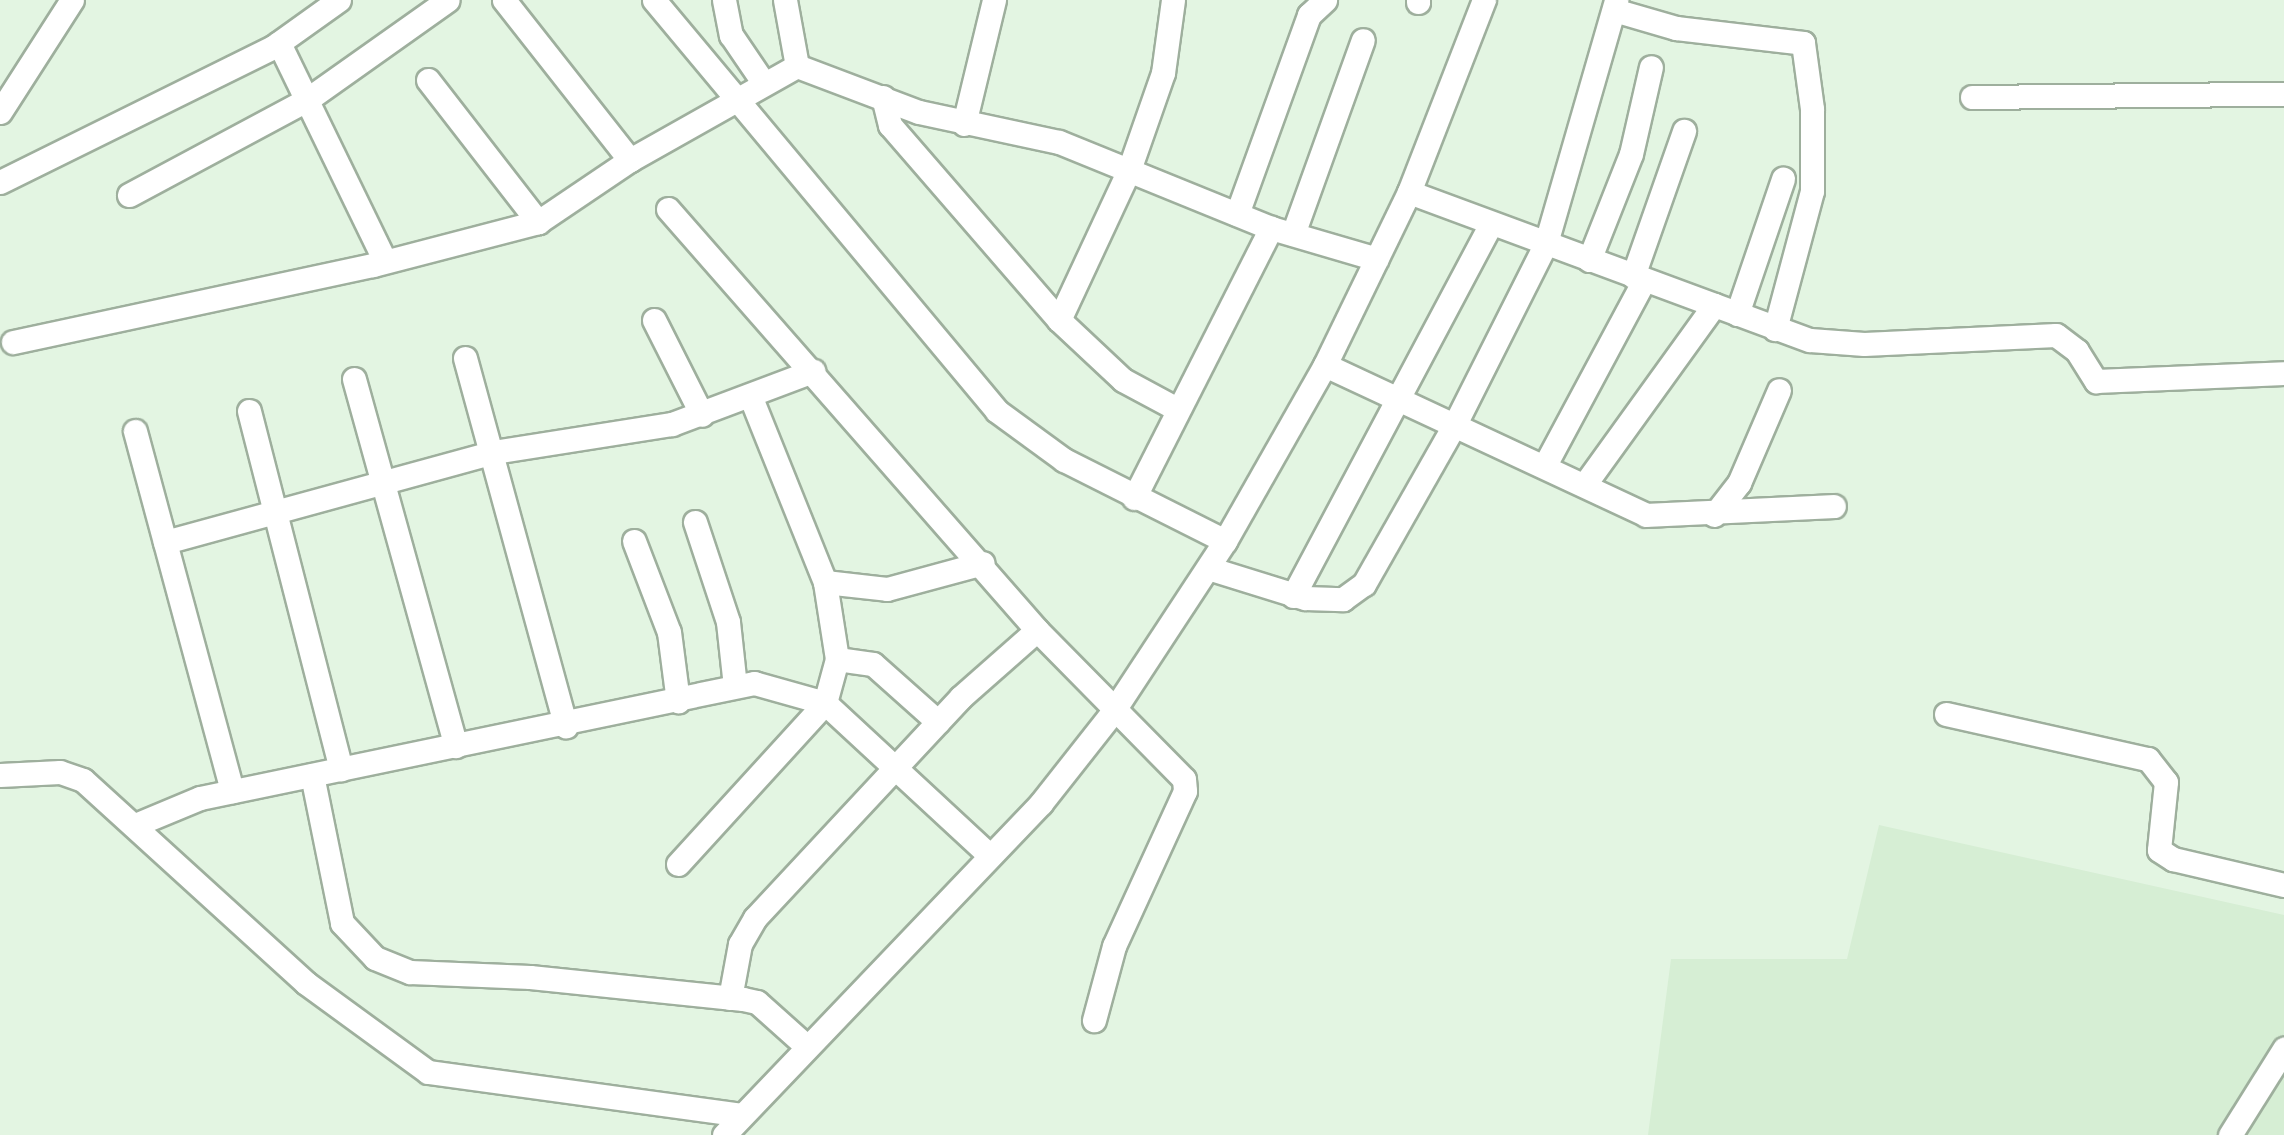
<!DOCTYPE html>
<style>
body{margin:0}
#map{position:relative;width:2284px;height:1135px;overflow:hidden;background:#e3f5e2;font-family:"Fira Sans Condensed",sans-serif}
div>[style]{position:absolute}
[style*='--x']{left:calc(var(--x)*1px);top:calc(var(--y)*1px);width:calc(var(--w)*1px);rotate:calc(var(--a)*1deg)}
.built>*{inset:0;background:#d6eed4}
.roads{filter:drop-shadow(2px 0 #9eaf9d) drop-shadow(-2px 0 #9eaf9d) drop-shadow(0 2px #9eaf9d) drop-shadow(0 -2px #9eaf9d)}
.minor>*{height:23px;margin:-11.5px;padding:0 11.5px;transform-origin:11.5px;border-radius:11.5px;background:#fff}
span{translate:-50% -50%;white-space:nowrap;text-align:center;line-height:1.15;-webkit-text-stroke:5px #e3f5e2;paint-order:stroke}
</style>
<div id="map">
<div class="built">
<div style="clip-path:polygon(1879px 825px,2284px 915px,2284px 1135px,1648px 1135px,1671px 959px,1847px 959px)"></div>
</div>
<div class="roads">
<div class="minor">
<div style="--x:504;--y:0;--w:204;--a:51.8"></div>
<div style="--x:654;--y:0;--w:535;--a:50.15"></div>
<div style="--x:997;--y:411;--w:83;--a:36.2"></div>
<div style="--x:1064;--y:460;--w:180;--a:26.7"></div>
<div style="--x:724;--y:0;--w:36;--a:79"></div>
<div style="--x:731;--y:35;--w:57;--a:55.8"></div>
<div style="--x:785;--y:0;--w:67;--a:79.7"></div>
<div style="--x:1418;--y:2;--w:2;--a:-90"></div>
<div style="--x:1614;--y:10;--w:65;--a:16.2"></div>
<div style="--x:1676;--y:28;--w:128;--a:6.7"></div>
<div style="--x:1803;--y:43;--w:67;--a:82.2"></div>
<div style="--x:1812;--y:109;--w:82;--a:90"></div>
<div style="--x:1812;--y:191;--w:143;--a:105"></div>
<div style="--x:279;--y:43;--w:242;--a:64.1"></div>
<div style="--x:428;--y:80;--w:180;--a:52.2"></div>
<div style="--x:883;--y:97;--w:29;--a:76"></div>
<div style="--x:890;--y:125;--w:258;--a:49.1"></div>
<div style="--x:1059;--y:320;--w:88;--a:43.2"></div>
<div style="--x:1123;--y:380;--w:61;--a:28.2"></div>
<div style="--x:1972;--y:97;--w:312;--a:-0.6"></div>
<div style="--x:0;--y:112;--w:133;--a:-57.3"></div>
<div style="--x:964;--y:124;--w:128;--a:-76.4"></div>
<div style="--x:0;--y:182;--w:305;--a:-26.3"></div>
<div style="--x:273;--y:47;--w:81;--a:-35.5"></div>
<div style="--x:1409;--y:192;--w:427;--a:20.3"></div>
<div style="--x:1810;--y:340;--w:54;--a:4.2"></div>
<div style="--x:1864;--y:344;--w:192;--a:-2.7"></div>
<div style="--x:2056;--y:335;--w:26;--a:37"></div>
<div style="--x:2077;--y:351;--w:36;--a:58"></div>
<div style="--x:2096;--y:381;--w:188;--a:-2.4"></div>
<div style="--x:129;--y:195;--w:203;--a:-28.2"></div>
<div style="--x:308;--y:99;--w:171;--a:-35.3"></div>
<div style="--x:668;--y:209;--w:560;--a:48.77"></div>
<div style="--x:1037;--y:630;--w:209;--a:45.4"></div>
<div style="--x:1184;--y:779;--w:12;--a:85"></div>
<div style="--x:1185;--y:791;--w:170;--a:114.6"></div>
<div style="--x:1114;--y:946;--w:77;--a:105.1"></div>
<div style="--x:1237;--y:214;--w:212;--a:-70.1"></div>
<div style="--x:1309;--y:15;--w:22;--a:-43"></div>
<div style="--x:1293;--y:234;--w:206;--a:-70.2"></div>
<div style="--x:1589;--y:260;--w:114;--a:-68.4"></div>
<div style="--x:1631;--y:154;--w:89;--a:-77.1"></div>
<div style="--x:1633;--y:276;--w:154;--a:-70.6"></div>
<div style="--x:1737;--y:314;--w:143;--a:-71.2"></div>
<div style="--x:654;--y:320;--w:106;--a:63.2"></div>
<div style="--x:1059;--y:320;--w:166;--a:-65"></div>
<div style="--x:1129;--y:170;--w:103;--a:-70.7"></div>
<div style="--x:1163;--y:73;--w:74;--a:-82.2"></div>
<div style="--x:13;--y:342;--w:368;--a:-12.1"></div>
<div style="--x:373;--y:265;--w:171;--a:-14.6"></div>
<div style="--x:538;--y:222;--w:111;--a:-34"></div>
<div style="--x:630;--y:160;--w:192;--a:-29.4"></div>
<div style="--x:797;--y:66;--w:130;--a:20.7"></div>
<div style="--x:919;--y:112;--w:143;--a:12.1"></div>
<div style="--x:1059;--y:142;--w:229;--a:22.1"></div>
<div style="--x:1271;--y:228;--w:110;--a:16.3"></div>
<div style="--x:465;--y:358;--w:382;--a:74.7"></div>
<div style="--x:1325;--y:365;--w:354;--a:25"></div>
<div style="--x:1646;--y:515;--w:188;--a:-2.7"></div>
<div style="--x:354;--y:379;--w:381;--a:74.5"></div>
<div style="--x:249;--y:411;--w:370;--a:75.6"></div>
<div style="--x:135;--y:431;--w:373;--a:74.9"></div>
<div style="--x:1545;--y:465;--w:210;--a:-61.8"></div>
<div style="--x:1585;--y:484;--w:221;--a:-54.2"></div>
<div style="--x:1134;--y:498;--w:303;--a:-63.1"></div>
<div style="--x:1714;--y:515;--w:41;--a:-52"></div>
<div style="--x:1739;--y:483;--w:101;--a:-66.7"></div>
<div style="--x:695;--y:522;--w:105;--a:71.7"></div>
<div style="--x:728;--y:622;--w:64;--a:83.8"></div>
<div style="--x:634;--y:541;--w:97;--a:69"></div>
<div style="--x:669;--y:632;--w:70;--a:82.6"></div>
<div style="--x:165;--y:542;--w:340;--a:-15.3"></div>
<div style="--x:493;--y:452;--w:181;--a:-8.9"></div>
<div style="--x:672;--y:424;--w:151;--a:-20.6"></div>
<div style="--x:1208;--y:568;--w:102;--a:17.2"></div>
<div style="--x:1305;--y:598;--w:38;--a:2"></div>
<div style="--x:1343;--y:599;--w:26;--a:-36"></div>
<div style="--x:1364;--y:584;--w:184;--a:-60.4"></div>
<div style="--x:1455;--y:424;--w:203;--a:-63.3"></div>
<div style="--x:1546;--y:243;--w:253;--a:-73.9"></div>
<div style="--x:825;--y:582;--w:62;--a:6.4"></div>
<div style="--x:887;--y:589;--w:99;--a:-15.2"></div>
<div style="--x:1293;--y:596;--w:422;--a:-62"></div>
<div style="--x:837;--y:659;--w:36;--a:8"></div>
<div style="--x:873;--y:664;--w:87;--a:41.7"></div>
<div style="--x:1946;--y:714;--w:207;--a:12.6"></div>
<div style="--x:2148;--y:759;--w:29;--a:52"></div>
<div style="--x:2166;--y:782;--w:68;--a:95.9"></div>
<div style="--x:2159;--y:850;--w:17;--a:33"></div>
<div style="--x:2173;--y:859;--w:114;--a:13.2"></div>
<div style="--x:0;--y:775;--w:60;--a:-2.9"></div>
<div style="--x:60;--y:772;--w:24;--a:19"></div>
<div style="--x:83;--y:780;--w:302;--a:42.3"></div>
<div style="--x:306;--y:983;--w:151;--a:36.1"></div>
<div style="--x:428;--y:1072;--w:316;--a:7.8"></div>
<div style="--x:312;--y:775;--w:151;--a:78.5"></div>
<div style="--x:342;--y:923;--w:48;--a:46.7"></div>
<div style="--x:375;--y:958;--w:38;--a:22"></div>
<div style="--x:410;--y:972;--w:120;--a:2.4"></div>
<div style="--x:530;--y:977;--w:214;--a:5.9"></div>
<div style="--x:743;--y:999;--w:14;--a:12"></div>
<div style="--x:757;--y:1002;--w:63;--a:41.8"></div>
<div style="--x:135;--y:825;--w:70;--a:-22.6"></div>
<div style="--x:200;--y:798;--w:566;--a:-11.73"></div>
<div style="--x:754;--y:683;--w:74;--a:15.7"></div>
<div style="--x:825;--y:703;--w:225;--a:42.8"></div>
<div style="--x:678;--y:864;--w:218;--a:-47.6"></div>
<div style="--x:825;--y:703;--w:46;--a:-74.7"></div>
<div style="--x:837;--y:659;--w:78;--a:-98.9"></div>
<div style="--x:825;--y:582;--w:201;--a:-111.9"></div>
<div style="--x:730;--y:998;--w:55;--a:-79.5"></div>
<div style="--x:740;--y:944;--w:30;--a:-60"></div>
<div style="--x:755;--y:918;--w:302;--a:-47"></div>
<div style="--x:961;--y:697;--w:101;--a:-41.4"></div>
<div style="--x:724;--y:1135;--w:459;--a:-46.3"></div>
<div style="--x:1041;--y:803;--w:115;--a:-51.7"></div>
<div style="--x:1112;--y:713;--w:206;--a:-56.7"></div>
<div style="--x:1225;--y:541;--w:202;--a:-60.4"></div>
<div style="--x:1325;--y:365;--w:192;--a:-64.1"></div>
<div style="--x:1409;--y:192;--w:206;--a:-68.7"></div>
<div style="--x:2230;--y:1135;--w:102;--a:-57.9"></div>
</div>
</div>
</div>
